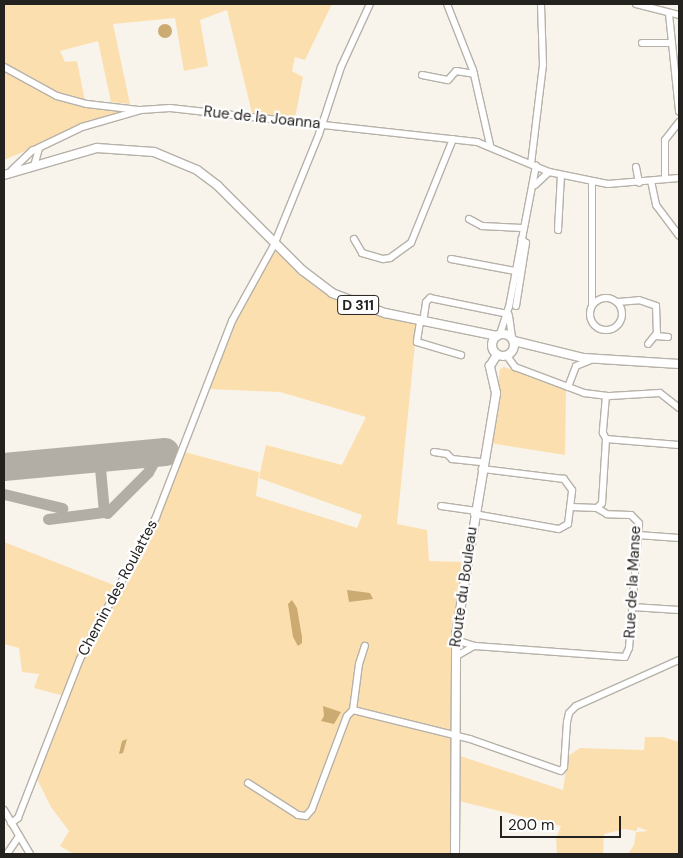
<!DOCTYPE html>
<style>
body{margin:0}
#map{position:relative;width:683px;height:858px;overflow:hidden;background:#f9f4eb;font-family:"DM Sans",sans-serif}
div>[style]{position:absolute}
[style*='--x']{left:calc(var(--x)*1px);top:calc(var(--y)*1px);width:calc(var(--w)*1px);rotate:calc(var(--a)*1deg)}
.green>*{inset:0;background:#fbdfae}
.water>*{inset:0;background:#cbab72}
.round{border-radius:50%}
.taxiway>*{height:11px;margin:-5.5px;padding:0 5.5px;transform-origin:5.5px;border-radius:5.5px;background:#b2aea6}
.runway>*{height:28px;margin:-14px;padding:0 14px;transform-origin:14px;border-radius:14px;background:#b2aea6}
.roads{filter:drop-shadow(1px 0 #b6b1a9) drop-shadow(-1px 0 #b6b1a9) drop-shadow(0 1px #b6b1a9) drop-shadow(0 -1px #b6b1a9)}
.minor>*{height:6px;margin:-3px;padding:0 3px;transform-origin:3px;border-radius:3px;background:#fff}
.minor>.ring{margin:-3px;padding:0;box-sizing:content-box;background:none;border:6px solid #fff;border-radius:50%}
.major>*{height:8px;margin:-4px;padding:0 4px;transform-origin:4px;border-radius:4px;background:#fff}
.major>.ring{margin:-4px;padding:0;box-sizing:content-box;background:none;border:8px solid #fff;border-radius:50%}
span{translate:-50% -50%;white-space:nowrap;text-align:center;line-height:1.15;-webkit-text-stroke:4.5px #fff;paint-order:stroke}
.shield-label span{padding:1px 4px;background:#fff;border:1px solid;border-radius:4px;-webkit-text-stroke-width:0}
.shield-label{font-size:14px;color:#24221f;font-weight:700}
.street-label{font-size:15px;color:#24221f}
.frame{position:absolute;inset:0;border:5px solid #24221f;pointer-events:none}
.scale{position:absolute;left:500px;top:816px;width:121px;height:22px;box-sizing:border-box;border:2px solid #24221f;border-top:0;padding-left:6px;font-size:15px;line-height:18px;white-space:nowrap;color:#24221f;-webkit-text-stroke:4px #fff;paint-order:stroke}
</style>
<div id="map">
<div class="green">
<div style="clip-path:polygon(4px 4px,332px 4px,305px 60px,295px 57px,292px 71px,303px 77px,295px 118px,252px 113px,227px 10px,200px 20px,208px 66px,184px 71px,175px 18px,113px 24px,130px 104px,111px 102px,98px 41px,60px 51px,65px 62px,77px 61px,86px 106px,122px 110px,4px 160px)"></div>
<div style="clip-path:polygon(275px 251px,318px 289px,338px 301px,362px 311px,417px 324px,397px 524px,427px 530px,429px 561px,463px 562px,451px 664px,451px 854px,74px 854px,60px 846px,69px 831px,51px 807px,37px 779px,68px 697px,34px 688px,39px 674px,22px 672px,19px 648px,4px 644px,4px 542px,124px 589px,147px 549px,185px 452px,259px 472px,256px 496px,357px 528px,362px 515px,259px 478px,266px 445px,342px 465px,366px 417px,280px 392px,209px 389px,237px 320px)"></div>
<div style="clip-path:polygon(504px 367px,566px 388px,565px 455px,490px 443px,500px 369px)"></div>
<div style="clip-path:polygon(645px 737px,663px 737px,679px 742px,679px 854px,628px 854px,634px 845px,636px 832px,648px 831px,638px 827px,636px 831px,625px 829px,604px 834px,603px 854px,557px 854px,556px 838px,561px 826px,459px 801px,460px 756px,563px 790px,568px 756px,580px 748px,644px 750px)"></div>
</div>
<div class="water">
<div class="round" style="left:158px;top:24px;width:14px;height:14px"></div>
<div style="clip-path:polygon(347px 590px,370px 593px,373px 599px,349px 602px)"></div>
<div style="clip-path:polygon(292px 600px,297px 608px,302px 637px,302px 643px,298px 646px,293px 637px,288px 604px)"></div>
<div style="clip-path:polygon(323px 706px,341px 712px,334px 724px,321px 721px,324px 716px)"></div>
<div style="clip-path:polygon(127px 739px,123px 753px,119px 754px,122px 741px)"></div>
</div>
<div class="taxiway">
<div style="--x:4;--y:494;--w:60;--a:13.6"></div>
<div style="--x:107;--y:513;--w:58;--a:-45"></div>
<div style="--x:148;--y:472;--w:23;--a:-61"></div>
<div style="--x:48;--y:519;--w:56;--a:-7.1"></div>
<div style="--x:104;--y:512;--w:55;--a:-95.2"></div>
</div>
<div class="runway">
<div style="--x:4;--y:467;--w:162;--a:-5.3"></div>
</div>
<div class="roads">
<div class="minor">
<div style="--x:447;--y:4;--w:71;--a:68.5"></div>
<div style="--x:473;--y:70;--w:77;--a:77.2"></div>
<div style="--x:636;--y:4;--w:44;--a:14.3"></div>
<div style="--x:669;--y:14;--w:98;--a:84.1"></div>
<div style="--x:642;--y:43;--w:29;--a:0"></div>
<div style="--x:4;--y:67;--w:60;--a:28.7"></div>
<div style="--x:57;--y:96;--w:31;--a:15"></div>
<div style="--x:87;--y:104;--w:52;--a:6.6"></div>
<div style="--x:422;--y:75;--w:26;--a:11"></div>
<div style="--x:448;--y:80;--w:12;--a:-48"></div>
<div style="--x:456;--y:71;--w:18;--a:9"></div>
<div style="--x:531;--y:164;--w:100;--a:-83.1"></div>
<div style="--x:543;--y:65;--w:61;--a:-91.9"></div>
<div style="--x:34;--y:166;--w:19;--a:-74"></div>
<div style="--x:636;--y:167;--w:16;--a:79"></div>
<div style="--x:12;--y:170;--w:28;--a:-44"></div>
<div style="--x:32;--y:151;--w:55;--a:-25.6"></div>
<div style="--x:82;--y:127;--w:61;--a:-16.1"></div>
<div style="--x:141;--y:110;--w:29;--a:-4"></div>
<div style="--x:170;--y:108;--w:309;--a:6.3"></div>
<div style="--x:477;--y:142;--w:78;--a:22.6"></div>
<div style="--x:549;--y:172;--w:60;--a:11.5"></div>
<div style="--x:608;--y:184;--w:71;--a:-4.8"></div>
<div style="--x:665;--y:179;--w:39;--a:-90"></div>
<div style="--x:665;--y:140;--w:23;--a:-52"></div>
<div style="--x:651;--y:181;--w:25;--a:78"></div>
<div style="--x:656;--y:205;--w:38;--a:53"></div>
<div style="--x:535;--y:185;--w:19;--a:-43"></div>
<div style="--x:469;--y:219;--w:15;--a:28"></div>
<div style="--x:482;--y:226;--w:40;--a:2.9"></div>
<div style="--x:558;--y:230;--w:55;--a:-86.9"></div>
<div style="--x:354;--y:239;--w:16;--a:60"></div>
<div style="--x:362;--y:253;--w:22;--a:16"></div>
<div style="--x:383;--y:259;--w:7;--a:-8"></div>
<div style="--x:390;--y:258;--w:26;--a:-36"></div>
<div style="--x:411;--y:243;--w:112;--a:-68"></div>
<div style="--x:451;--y:259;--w:65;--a:10.6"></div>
<div class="ring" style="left:590px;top:298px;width:26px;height:26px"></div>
<div style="--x:618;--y:302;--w:21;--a:-5"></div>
<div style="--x:639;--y:300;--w:18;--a:19"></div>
<div style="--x:656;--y:306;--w:27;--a:88"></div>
<div style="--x:657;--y:333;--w:14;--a:129"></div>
<div style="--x:592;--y:305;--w:124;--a:-90"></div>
<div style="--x:516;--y:306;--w:64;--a:-81"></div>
<div style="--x:526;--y:243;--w:6;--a:-141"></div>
<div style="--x:509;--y:316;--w:22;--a:82"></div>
<div style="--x:420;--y:322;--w:20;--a:99"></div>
<div style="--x:417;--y:342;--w:46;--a:16.5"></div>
<div style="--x:423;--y:322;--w:20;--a:-81"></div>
<div style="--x:426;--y:302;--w:6;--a:-45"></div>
<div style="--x:430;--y:298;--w:80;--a:11.6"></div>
<div style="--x:500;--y:334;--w:28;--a:-72"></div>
<div style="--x:509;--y:307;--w:144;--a:-79.2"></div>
<div style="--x:656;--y:336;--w:12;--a:5"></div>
<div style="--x:507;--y:356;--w:14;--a:54"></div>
<div style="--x:515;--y:367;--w:74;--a:20.6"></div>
<div style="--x:584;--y:393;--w:26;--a:7"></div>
<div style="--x:610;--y:396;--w:50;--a:-3.4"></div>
<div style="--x:660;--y:393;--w:24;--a:38"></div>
<div style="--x:568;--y:387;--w:22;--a:-69"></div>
<div style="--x:576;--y:366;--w:18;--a:-22"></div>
<div style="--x:606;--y:396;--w:37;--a:95"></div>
<div style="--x:603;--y:433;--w:7;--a:63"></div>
<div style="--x:606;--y:439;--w:73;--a:4.7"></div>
<div style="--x:434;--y:452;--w:13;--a:9"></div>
<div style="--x:447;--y:454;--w:7;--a:45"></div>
<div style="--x:452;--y:459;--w:31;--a:6"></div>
<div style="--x:441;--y:506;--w:34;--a:8"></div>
<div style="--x:571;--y:507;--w:26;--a:2"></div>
<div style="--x:597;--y:508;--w:7;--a:-45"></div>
<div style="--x:602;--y:503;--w:64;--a:-86.4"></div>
<div style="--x:474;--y:514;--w:86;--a:10"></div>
<div style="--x:559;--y:529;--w:10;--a:-29"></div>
<div style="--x:568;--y:524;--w:34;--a:-83"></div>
<div style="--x:572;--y:490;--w:14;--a:-126"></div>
<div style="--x:564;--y:479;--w:83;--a:-173"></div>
<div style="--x:638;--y:535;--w:41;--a:4.2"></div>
<div style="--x:632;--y:607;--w:47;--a:3.7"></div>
<div style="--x:456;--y:640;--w:20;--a:18"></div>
<div style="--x:475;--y:646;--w:150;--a:4.2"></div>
<div style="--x:625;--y:657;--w:10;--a:-66"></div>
<div style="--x:629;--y:648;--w:125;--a:-85.4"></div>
<div style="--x:639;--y:523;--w:11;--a:-135"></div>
<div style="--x:631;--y:515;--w:24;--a:-178"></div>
<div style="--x:607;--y:514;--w:12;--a:-149"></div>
<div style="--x:455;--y:657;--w:22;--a:-30"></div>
<div style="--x:353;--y:710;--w:46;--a:-82.6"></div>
<div style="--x:359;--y:664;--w:19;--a:-72"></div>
<div style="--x:248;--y:783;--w:59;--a:32.6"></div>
<div style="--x:298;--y:815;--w:8;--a:7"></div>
<div style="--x:306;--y:816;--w:9;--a:-49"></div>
<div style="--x:312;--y:809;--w:99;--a:-69.4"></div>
<div style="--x:347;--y:716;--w:8;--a:-45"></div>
<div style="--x:353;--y:710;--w:121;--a:13.9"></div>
<div style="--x:470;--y:739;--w:96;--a:19.4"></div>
<div style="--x:561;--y:771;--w:5;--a:-53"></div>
<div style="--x:564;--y:767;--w:45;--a:-86.2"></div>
<div style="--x:567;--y:722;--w:9;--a:-77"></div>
<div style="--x:569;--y:713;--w:10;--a:-45"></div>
<div style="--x:576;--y:706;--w:113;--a:-24.1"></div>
<div style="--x:4;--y:810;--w:51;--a:59.4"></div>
<div style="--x:11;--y:823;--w:9;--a:-36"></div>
<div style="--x:18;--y:818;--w:171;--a:-68.7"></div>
<div style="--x:80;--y:659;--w:161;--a:-61.8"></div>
<div style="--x:156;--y:517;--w:210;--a:-68.8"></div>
<div style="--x:232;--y:321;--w:87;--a:-61.1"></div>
<div style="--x:274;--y:245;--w:120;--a:-67.9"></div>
<div style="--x:319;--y:134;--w:71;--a:-71.8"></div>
<div style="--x:341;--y:67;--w:69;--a:-65.3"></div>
<div style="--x:7;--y:854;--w:22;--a:-56"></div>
</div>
<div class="major">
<div style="--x:4;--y:175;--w:97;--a:-16.2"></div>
<div style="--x:97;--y:148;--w:57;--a:4"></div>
<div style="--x:154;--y:152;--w:47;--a:22.7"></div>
<div style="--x:197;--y:170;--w:26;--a:37"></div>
<div style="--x:218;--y:186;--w:119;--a:45"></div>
<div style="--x:302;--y:270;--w:38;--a:37"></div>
<div style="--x:332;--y:293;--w:57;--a:20.7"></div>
<div style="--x:385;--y:313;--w:114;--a:11.6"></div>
<div class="ring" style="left:492px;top:334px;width:14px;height:14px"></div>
<div style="--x:514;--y:341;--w:72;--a:13.7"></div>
<div style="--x:584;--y:358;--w:95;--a:3.6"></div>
<div style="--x:455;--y:854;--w:219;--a:-89.7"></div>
<div style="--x:456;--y:635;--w:245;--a:-80.6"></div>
<div style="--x:496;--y:393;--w:28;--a:-103"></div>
<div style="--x:490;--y:366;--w:13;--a:-58"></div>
</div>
</div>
<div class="shield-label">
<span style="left:358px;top:305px">D 311</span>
</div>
<div class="street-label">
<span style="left:262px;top:118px;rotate:6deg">Rue de la Joanna</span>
<span style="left:633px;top:582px;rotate:-87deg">Rue de la Manse</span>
<span style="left:464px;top:587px;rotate:-82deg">Route du Bouleau</span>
<span style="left:118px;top:588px;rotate:-62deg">Chemin des Roulattes</span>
</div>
<div class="frame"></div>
<div class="scale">200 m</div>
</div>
